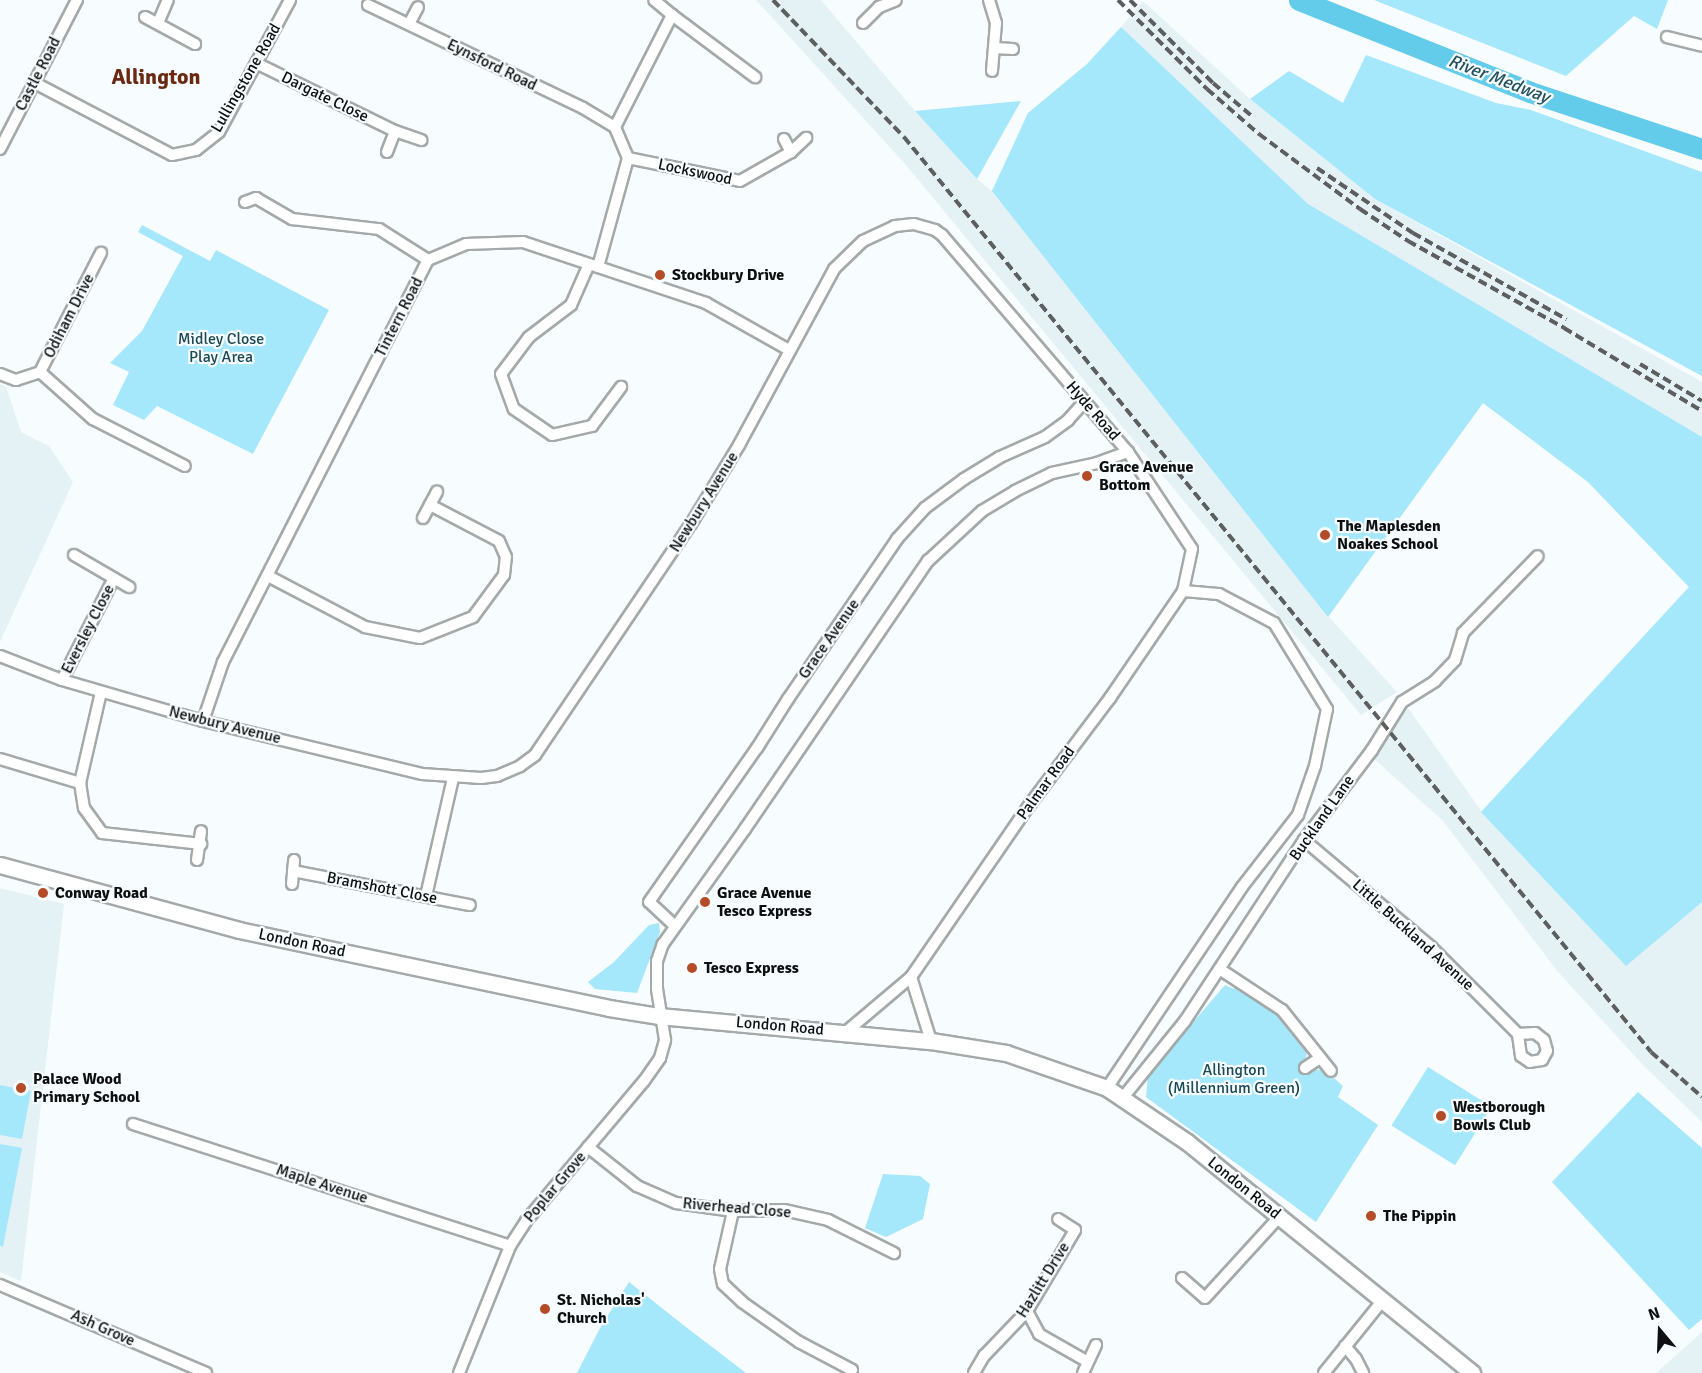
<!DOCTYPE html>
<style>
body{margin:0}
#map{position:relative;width:1702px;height:1373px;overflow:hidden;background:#f7fcfe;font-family:Signika,sans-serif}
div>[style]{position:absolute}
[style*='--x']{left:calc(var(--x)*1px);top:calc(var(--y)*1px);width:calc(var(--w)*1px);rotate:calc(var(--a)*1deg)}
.built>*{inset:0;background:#e4f2f6}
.green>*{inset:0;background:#a5e7fb;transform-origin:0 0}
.river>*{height:21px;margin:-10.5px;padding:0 10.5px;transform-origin:10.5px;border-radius:10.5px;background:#63ccea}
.roads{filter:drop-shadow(2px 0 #a4a9aa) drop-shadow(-2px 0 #a4a9aa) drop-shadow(0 2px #a4a9aa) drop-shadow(0 -2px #a4a9aa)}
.street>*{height:10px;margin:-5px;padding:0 5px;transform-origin:5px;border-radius:5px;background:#fff}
.primary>*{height:15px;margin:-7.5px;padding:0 7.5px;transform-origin:7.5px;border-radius:7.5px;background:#fff}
.rail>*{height:4px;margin-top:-2px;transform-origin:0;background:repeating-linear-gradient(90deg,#5c5e60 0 9px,transparent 0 13.5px)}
.dots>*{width:16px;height:16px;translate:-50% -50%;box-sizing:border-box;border:3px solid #f7fcfe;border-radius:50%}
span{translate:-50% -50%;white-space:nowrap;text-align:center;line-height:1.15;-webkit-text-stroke:4.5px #f7fcfe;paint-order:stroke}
.street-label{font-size:16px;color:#0e0f10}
.poi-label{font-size:16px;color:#0e0f10;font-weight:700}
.left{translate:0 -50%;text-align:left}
.park-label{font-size:16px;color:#1a4955}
.water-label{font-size:18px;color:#23505d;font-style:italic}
.district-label{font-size:22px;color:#6b2912;font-weight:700}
.north{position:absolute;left:1630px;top:1301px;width:60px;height:60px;-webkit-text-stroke:4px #f7fcfe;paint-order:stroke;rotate:341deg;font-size:16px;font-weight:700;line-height:24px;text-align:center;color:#0e0f10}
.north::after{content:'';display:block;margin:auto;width:21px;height:27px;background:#0e0f10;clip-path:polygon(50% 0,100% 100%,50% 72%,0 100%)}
</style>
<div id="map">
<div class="built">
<div style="clip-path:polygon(756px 0,821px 0,915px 111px,977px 179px,992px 191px,1028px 113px,1234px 151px,1121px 27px,1143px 1px,1250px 99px,1375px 199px,1702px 382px,1702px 1122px,1644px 1066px,1558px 972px,1443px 821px,1372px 757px,1408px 708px,1482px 812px,1689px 587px,1588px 482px,1483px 403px,1328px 616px,1397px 692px,1361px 715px,905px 164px)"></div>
<div style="clip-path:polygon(0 384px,6px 387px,21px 432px,49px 446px,73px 482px,0 642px)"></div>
<div style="clip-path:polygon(0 888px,64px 904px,21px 1281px,0 1272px)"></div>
<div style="clip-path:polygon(1702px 1332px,1702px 1373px,1656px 1373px)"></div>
</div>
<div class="green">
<div style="clip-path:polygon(1374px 0,1668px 0,1657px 29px,1634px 16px,1566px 76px)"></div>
<div style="clip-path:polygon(1121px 27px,1308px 204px,1702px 437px,1702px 902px,1626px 966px,1481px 812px,1689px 587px,1588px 482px,1483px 403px,1328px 617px,992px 191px,1028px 113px,1087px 64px)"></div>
<div style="clip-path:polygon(1366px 55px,1496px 103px,1531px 110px,1702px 172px,1702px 376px,1375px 199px,1250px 99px,1289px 71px,1343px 103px)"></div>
<div style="clip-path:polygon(1021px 101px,977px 179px,915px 111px)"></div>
<div style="clip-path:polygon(142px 225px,210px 261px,216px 250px,329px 310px,253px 454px,157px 406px,144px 420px,113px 405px,129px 372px,110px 363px,142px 331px,183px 256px,138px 232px)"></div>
<div style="clip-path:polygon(659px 923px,660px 932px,637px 993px,595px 989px,588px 982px,614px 962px,649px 925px)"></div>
<div style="clip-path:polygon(1225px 985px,1234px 989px,1236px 986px,1281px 1016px,1307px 1050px,1306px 1059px,1299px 1065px,1305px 1073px,1315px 1069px,1327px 1072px,1343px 1086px,1338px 1097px,1378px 1125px,1316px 1222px,1146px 1097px,1148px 1075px)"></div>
<div style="left:1428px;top:1067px;width:75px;height:69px;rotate:32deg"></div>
<div style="clip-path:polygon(0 1085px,31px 1091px,22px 1139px,0 1135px)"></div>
<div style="clip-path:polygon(1638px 1092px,1702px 1148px,1702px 1319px,1689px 1330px,1552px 1182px)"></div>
<div style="clip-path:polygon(0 1144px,22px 1148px,3px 1247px,0 1246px)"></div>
<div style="clip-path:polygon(883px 1174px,920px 1176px,930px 1184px,923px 1219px,886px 1237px,865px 1228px)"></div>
<div style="clip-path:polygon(629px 1282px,682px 1324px,746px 1373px,577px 1373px,600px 1328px)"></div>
</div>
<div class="river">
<div style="--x:1299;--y:0;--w:249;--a:21.7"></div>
<div style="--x:1530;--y:92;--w:181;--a:18.3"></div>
</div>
<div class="roads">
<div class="street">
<div style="--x:989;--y:0;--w:24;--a:73"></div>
<div style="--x:996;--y:23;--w:48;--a:94.8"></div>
<div style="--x:368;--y:5;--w:238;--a:25.6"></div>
<div style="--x:583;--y:108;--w:37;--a:31"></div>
<div style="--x:672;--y:15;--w:104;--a:36.8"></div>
<div style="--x:145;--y:17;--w:57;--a:28.4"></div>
<div style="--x:158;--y:23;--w:25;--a:-67"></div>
<div style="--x:863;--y:23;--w:23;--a:-45"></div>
<div style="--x:879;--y:7;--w:18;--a:-22"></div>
<div style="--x:409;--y:24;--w:19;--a:-62"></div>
<div style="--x:1667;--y:37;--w:36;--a:14"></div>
<div style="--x:994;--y:48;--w:19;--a:3"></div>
<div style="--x:256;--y:63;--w:155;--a:26.1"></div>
<div style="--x:395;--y:131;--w:28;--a:19"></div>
<div style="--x:33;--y:82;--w:157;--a:27.7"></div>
<div style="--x:172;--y:155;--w:25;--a:-12"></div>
<div style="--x:196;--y:150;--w:29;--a:-38"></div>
<div style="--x:219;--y:132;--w:150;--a:-61.7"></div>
<div style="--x:784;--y:139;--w:15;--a:62"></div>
<div style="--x:0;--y:149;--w:168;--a:-62.7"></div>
<div style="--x:387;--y:152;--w:22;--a:-69"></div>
<div style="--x:628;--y:158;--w:114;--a:11.6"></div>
<div style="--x:740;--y:181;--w:59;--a:-29.6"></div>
<div style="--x:791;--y:152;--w:21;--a:-43"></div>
<div style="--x:245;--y:202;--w:12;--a:-20"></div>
<div style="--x:256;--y:198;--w:42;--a:30.3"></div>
<div style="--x:292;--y:219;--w:88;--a:6.6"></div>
<div style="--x:379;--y:229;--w:58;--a:32.3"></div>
<div style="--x:589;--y:264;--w:45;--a:113.7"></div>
<div style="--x:571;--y:305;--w:53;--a:142.7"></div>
<div style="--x:529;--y:337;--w:46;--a:127.1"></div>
<div style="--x:501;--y:374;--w:37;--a:70"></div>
<div style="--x:514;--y:409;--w:46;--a:34.4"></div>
<div style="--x:552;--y:435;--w:41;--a:-12.7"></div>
<div style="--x:592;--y:426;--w:49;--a:-53.4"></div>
<div style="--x:598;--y:267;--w:113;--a:-74.6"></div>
<div style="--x:628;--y:158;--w:34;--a:-113"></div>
<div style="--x:615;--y:127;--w:126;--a:-63"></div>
<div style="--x:672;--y:15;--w:23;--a:-140"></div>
<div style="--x:40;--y:372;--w:71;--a:41.6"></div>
<div style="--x:93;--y:419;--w:103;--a:27.1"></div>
<div style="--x:0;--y:374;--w:17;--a:21"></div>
<div style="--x:16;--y:380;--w:25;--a:-18"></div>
<div style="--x:40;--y:372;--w:134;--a:-62.9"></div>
<div style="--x:423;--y:518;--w:30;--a:-62"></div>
<div style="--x:74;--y:555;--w:64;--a:30.2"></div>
<div style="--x:268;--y:576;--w:110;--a:27.7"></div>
<div style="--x:365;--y:627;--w:56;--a:11.3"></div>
<div style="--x:420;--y:638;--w:57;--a:-21.6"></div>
<div style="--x:473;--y:617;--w:52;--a:-53.6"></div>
<div style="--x:504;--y:575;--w:18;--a:-84"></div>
<div style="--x:506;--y:557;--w:17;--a:-114"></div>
<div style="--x:499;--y:541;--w:78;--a:-152.4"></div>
<div style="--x:0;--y:656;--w:66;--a:21.2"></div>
<div style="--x:62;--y:680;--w:147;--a:16.2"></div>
<div style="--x:203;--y:721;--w:225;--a:13.6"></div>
<div style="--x:422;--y:774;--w:59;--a:3.9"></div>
<div style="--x:481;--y:778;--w:16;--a:-7"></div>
<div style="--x:497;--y:776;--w:25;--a:-23"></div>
<div style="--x:520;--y:766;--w:19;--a:-36"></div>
<div style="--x:535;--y:755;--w:279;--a:-56"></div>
<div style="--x:691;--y:524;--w:92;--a:-58.7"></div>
<div style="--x:739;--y:445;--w:200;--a:-61.6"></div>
<div style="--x:834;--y:269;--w:40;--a:-44"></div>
<div style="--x:863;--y:241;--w:35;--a:-25"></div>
<div style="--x:895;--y:226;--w:19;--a:-6"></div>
<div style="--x:914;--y:224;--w:22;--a:16"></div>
<div style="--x:935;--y:230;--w:9;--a:36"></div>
<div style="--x:942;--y:235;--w:286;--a:49.4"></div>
<div style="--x:1128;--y:452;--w:116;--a:56.6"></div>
<div style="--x:1192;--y:549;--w:43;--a:102.1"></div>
<div style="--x:1183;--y:591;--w:130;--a:124.3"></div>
<div style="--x:1110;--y:698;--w:133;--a:127"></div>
<div style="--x:1030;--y:804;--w:210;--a:124.5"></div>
<div style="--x:911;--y:977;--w:85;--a:139.8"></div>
<div style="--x:62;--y:680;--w:114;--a:-63"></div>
<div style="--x:101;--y:692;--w:93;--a:103"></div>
<div style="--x:80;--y:783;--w:25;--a:81"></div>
<div style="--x:84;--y:808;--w:31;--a:54"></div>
<div style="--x:102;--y:833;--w:100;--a:6.3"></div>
<div style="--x:203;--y:721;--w:62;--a:-71.3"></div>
<div style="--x:223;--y:662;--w:451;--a:-63"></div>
<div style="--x:428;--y:260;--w:41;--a:-22.8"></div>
<div style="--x:466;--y:244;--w:57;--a:-2"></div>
<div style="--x:523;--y:242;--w:193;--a:18.4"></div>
<div style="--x:706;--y:303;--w:95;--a:29.5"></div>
<div style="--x:0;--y:759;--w:84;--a:16.7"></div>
<div style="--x:1304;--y:840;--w:166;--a:40.1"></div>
<div style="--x:1431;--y:947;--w:123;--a:45"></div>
<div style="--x:197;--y:860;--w:29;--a:-82"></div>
<div style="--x:293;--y:871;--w:180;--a:10.9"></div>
<div style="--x:292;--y:884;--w:24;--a:-85"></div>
<div style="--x:426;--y:896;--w:121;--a:-77.1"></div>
<div style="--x:675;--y:926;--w:35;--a:-137"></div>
<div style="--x:649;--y:902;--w:188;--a:-55"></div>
<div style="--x:757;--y:748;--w:58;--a:-57.7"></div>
<div style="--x:788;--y:699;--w:194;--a:-55.7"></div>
<div style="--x:897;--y:539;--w:42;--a:-47.9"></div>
<div style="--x:925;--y:508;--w:49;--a:-36.6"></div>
<div style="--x:964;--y:479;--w:42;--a:-31.4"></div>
<div style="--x:1000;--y:457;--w:49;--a:-24"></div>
<div style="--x:1045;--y:437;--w:29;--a:-36"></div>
<div style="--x:1068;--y:420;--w:24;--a:-48"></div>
<div style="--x:1221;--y:970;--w:73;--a:33.3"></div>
<div style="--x:1282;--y:1010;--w:78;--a:51.2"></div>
<div style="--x:911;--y:977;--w:67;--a:72.6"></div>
<div style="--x:1535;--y:1033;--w:11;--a:38"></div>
<div style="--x:1544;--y:1040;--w:11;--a:75"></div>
<div style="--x:1547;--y:1051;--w:10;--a:119"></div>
<div style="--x:1542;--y:1060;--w:12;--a:171"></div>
<div style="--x:1530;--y:1062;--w:11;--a:-146"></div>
<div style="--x:1521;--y:1056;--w:22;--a:-98"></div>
<div style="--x:1518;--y:1034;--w:17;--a:-3"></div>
<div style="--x:1305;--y:1068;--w:18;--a:-34"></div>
<div style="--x:1107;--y:1088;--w:242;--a:-56.1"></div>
<div style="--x:1242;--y:887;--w:91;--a:-52.1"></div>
<div style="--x:1298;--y:815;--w:52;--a:-70.9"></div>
<div style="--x:1315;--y:766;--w:58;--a:-78.1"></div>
<div style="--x:1327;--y:709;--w:101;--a:-121.6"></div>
<div style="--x:1274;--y:623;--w:62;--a:-152.2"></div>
<div style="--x:1219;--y:594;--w:36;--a:-175"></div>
<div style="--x:1121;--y:1100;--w:102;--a:-51"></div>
<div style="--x:1185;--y:1021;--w:217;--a:-56.7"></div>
<div style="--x:1304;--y:840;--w:113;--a:-52.9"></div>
<div style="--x:1372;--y:750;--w:57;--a:-58"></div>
<div style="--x:1402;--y:702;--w:39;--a:-32"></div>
<div style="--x:1435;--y:681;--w:29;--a:-46"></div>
<div style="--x:1455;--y:660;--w:28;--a:-73"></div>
<div style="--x:1463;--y:633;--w:107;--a:-45.8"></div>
<div style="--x:133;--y:1124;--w:396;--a:17.9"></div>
<div style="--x:588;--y:1147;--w:63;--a:38.5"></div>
<div style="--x:637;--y:1186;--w:43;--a:23.6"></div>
<div style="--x:676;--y:1203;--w:58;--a:8"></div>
<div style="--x:733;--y:1211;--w:51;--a:-1.1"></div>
<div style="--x:784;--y:1210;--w:45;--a:12.8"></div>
<div style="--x:828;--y:1220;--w:74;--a:26.6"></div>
<div style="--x:733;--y:1211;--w:59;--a:102.6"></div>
<div style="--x:720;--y:1269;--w:15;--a:79"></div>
<div style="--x:723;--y:1284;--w:26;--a:43"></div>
<div style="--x:742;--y:1302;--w:70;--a:35.1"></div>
<div style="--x:799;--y:1342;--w:60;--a:27.8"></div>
<div style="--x:1182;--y:1278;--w:30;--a:41"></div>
<div style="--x:1205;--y:1298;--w:110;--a:-47.6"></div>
<div style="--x:0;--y:1285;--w:224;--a:23.1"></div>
<div style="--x:1027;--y:1311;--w:26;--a:62"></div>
<div style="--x:1039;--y:1334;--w:56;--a:29.7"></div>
<div style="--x:1345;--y:1346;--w:17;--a:50"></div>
<div style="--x:1356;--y:1359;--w:16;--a:63"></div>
<div style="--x:459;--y:1373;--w:137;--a:-68.1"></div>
<div style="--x:510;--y:1246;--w:30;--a:-57"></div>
<div style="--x:526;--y:1221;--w:183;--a:-49.9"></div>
<div style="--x:644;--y:1081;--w:28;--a:-55"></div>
<div style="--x:660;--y:1058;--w:19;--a:-74"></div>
<div style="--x:665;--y:1040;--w:52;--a:-98.9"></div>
<div style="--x:657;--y:989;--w:28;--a:-90"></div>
<div style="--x:657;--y:961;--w:18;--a:-71"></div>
<div style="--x:663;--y:944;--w:141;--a:-54.5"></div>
<div style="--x:745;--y:829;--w:325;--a:-55.7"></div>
<div style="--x:928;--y:561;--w:74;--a:-42.8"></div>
<div style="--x:982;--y:511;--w:39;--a:-31"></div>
<div style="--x:1015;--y:491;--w:41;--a:-25.9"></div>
<div style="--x:1052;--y:473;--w:46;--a:-12.5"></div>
<div style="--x:1097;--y:463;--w:33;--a:-20"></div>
<div style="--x:974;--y:1373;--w:20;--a:-60"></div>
<div style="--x:984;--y:1356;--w:62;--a:-46.3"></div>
<div style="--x:1027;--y:1311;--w:94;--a:-59.3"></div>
<div style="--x:1075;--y:1230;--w:20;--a:-147"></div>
<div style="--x:1083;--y:1373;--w:31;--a:-65"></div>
<div style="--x:1324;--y:1373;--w:94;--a:-51.1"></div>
</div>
<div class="primary">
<div style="--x:0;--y:865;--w:248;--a:15.2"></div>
<div style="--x:239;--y:930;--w:378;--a:11.9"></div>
<div style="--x:609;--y:1008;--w:51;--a:9.1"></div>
<div style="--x:659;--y:1016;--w:273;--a:5.3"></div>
<div style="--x:931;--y:1041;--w:76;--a:9.1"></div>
<div style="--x:1006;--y:1053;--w:107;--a:19.1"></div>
<div style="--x:1107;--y:1088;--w:97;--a:34"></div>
<div style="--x:1187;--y:1142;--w:367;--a:39"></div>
</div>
</div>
<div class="rail">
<div style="--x:773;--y:0;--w:190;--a:46.3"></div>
<div style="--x:904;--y:137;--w:1181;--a:50.77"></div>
<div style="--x:1651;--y:1052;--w:68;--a:41.4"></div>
<div style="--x:1118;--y:0;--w:126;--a:45"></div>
<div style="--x:1207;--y:89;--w:69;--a:40.9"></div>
<div style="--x:1259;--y:134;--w:126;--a:36.6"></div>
<div style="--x:1360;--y:209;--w:58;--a:33.7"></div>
<div style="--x:1408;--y:241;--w:179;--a:29.1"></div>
<div style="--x:1564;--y:328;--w:161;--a:31"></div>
<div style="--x:1130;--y:0;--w:117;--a:45"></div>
<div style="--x:1213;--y:83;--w:54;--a:40.5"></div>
<div style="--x:1317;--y:168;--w:116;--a:34.1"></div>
<div style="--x:1413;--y:233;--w:176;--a:29.3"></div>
<div style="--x:1640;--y:364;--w:72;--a:30.8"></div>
</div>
<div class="dots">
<div style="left:660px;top:275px;background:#b44c28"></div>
<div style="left:1087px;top:476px;background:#b44c28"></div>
<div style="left:1325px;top:535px;background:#b44c28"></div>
<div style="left:43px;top:893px;background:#b44c28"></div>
<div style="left:705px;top:902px;background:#b44c28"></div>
<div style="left:692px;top:968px;background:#b44c28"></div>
<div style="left:21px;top:1088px;background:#b44c28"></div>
<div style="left:1441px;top:1116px;background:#b44c28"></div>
<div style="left:1371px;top:1216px;background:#b44c28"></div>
<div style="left:545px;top:1309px;background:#b44c28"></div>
</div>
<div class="street-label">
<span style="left:492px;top:65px;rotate:26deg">Eynsford Road</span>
<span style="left:38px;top:74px;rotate:-63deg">Castle Road</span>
<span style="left:246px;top:78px;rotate:-60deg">Lullingstone Road</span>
<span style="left:325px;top:97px;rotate:26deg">Dargate Close</span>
<span style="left:695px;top:172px;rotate:12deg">Lockswood</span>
<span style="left:69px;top:316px;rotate:-63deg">Odiham Drive</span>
<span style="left:399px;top:317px;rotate:-63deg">Tintern Road</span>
<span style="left:1093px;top:411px;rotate:49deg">Hyde Road</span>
<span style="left:704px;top:502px;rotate:-58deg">Newbury Avenue</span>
<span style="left:88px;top:629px;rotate:-63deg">Eversley Close</span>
<span style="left:829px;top:639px;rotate:-55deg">Grace Avenue</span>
<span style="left:225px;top:725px;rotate:14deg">Newbury Avenue</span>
<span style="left:1046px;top:783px;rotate:-54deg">Palmar Road</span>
<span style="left:1322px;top:818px;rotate:-55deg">Buckland Lane</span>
<span style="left:382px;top:888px;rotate:11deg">Bramshott Close</span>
<span style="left:1413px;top:935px;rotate:42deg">Little Buckland Avenue</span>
<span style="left:302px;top:943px;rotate:12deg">London Road</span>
<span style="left:780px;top:1026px;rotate:5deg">London Road</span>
<span style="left:322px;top:1184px;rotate:18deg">Maple Avenue</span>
<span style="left:555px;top:1187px;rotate:-50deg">Poplar Grove</span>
<span style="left:1244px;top:1188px;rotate:39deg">London Road</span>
<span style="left:737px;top:1208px;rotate:5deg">Riverhead Close</span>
<span style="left:1043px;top:1280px;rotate:-58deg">Hazlitt Drive</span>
<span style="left:103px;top:1328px;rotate:24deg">Ash Grove</span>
</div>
<div class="poi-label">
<span class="left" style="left:672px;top:275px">Stockbury Drive</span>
<span class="left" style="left:1099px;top:476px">Grace Avenue<br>Bottom</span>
<span class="left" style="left:1337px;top:535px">The Maplesden<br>Noakes School</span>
<span class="left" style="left:55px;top:893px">Conway Road</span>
<span class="left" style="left:717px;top:902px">Grace Avenue<br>Tesco Express</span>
<span class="left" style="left:704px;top:968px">Tesco Express</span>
<span class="left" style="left:33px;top:1088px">Palace Wood<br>Primary School</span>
<span class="left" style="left:1453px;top:1116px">Westborough<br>Bowls Club</span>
<span class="left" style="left:1383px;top:1216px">The Pippin</span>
<span class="left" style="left:557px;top:1309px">St. Nicholas'<br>Church</span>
</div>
<div class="park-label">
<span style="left:221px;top:348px">Midley Close<br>Play Area</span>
<span style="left:1234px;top:1079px">Allington<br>(Millennium Green)</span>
</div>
<div class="water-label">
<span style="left:1499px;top:79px;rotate:21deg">River Medway</span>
</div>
<div class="district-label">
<span style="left:156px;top:77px">Allington</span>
</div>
<div class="north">N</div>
</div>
